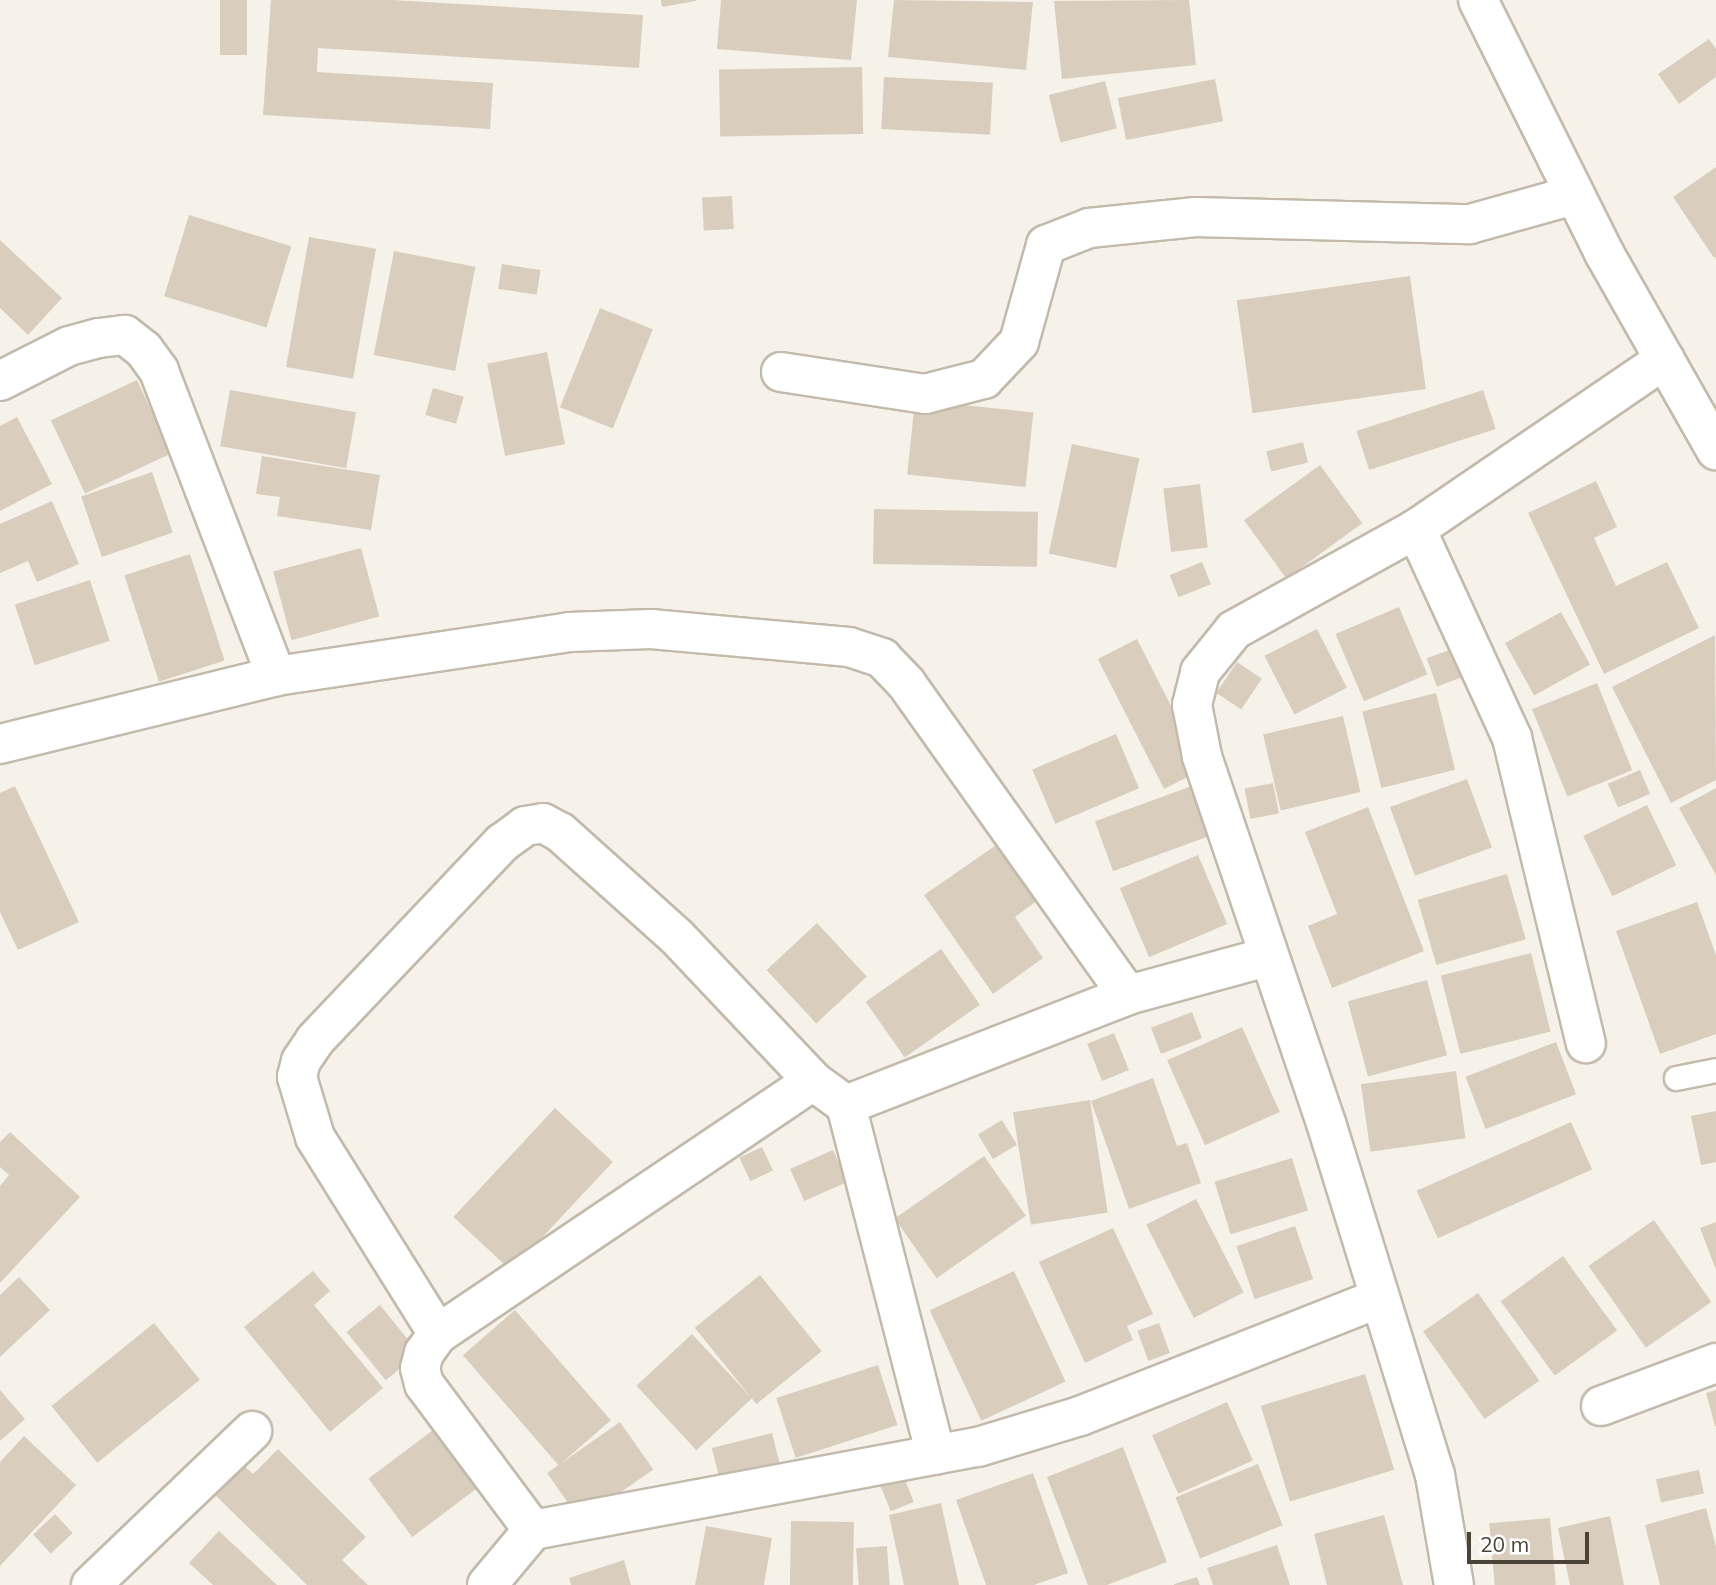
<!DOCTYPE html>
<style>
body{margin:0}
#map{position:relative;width:1716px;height:1585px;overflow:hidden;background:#f6f2ea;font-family:Mulish,sans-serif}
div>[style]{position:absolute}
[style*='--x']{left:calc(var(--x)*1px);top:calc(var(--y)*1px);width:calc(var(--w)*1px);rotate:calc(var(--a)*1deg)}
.building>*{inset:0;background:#d9cebe;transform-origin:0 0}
.roads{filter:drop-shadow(2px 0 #c3baab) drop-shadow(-2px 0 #c3baab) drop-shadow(0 2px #c3baab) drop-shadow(0 -2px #c3baab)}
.service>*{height:23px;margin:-11.5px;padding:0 11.5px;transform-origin:11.5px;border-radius:11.5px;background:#fff}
.minor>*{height:38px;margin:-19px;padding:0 19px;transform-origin:19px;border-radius:19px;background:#fff}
.tertiary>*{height:38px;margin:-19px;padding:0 19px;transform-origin:19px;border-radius:19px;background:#fff}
span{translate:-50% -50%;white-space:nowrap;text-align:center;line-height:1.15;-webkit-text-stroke:6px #fff;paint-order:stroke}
.scale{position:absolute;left:1467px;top:1532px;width:122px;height:32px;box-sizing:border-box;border:4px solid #4b4337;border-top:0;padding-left:9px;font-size:21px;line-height:24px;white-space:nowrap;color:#4b4337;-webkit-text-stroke:5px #fff;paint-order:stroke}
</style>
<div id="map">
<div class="building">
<div style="left:220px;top:0;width:27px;height:55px"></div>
<div style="clip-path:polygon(271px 0,393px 0,643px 15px,639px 68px,318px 48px,317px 72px,493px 83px,490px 129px,263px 115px)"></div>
<div style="clip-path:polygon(661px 0,696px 0,696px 1px,662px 7px)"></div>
<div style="clip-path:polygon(721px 0,857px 0,851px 60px,717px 49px)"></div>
<div style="clip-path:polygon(894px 0,1033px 2px,1026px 70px,888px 57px)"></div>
<div style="clip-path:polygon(1189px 0,1196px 65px,1062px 79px,1054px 1px)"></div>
<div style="clip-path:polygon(1709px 39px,1716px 49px,1716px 77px,1679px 104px,1658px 74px)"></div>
<div style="left:862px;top:67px;width:67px;height:143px;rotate:89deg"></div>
<div style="left:884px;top:77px;width:109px;height:52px;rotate:3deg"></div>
<div style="left:1215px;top:79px;width:43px;height:99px;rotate:79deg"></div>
<div style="left:1105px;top:81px;width:49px;height:58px;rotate:76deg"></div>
<div style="clip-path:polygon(1716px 167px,1716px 257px,1714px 258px,1673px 197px)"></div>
<div style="left:732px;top:196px;width:33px;height:30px;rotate:87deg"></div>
<div style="left:189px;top:215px;width:107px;height:85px;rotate:17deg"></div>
<div style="left:309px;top:237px;width:68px;height:132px;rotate:10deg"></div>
<div style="clip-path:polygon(0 240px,62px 298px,28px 335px,0 308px)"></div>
<div style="left:394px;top:251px;width:83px;height:106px;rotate:11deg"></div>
<div style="left:502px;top:264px;width:39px;height:25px;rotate:9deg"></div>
<div style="left:1410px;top:276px;width:114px;height:175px;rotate:82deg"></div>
<div style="left:600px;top:308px;width:57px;height:107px;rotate:22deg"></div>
<div style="left:547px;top:352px;width:94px;height:61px;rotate:79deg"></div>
<div style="left:137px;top:380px;width:81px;height:95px;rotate:65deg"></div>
<div style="left:433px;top:388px;width:32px;height:28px;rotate:16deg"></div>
<div style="left:230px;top:390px;width:128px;height:57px;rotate:10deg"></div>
<div style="left:1483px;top:390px;width:41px;height:133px;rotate:72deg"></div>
<div style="left:915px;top:400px;width:119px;height:75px;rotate:6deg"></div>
<div style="clip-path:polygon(17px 417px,52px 484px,0 511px,0 426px)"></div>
<div style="left:1303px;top:442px;width:21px;height:38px;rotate:76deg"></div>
<div style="left:1072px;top:444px;width:69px;height:112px;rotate:12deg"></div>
<div style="clip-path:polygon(262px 456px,380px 475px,371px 530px,277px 516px,280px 497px,256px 494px)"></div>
<div style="left:1320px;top:465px;width:72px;height:94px;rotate:54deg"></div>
<div style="left:152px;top:472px;width:64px;height:75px;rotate:71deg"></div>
<div style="clip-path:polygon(1596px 481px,1617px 527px,1594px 538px,1616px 586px,1667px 562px,1699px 628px,1604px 674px,1528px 513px)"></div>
<div style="left:1200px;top:484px;width:64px;height:37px;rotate:83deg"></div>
<div style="clip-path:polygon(52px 501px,79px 564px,37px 582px,28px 561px,0 573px,0 524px)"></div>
<div style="left:874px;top:509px;width:164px;height:55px;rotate:1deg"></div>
<div style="left:361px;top:548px;width:71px;height:91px;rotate:75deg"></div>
<div style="left:190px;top:554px;width:112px;height:69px;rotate:72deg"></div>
<div style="left:1202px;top:562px;width:24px;height:35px;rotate:68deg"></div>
<div style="left:90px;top:580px;width:64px;height:79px;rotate:72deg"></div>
<div style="left:1399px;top:607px;width:73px;height:69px;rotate:67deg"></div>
<div style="left:1561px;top:612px;width:60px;height:64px;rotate:61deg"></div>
<div style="left:1317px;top:629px;width:66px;height:59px;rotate:63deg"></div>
<div style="clip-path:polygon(1715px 635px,1716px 780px,1671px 803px,1612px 687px)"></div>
<div style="left:1137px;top:639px;width:146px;height:44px;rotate:63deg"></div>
<div style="left:1452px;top:649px;width:30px;height:27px;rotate:70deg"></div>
<div style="left:1237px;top:662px;width:30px;height:37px;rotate:34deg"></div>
<div style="left:1597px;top:683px;width:94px;height:70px;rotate:68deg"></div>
<div style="left:1436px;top:693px;width:79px;height:76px;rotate:76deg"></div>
<div style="left:1343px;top:716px;width:78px;height:82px;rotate:77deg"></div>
<div style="left:1116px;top:734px;width:59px;height:91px;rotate:67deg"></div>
<div style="left:1640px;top:770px;width:26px;height:35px;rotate:67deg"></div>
<div style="left:1467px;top:779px;width:73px;height:82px;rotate:70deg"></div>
<div style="left:1203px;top:782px;width:53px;height:115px;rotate:70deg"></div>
<div style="left:1273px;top:783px;width:31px;height:29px;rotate:79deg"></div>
<div style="clip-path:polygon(15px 786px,79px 922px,18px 950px,0 912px,0 793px)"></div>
<div style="clip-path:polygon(1716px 788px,1716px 875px,1679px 808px)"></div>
<div style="left:1647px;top:805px;width:67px;height:71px;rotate:64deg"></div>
<div style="clip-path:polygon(1368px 807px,1424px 951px,1332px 988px,1308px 926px,1337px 914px,1305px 832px)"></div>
<div style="clip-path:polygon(1002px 841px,1041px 898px,1015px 917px,1043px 958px,993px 994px,924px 895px)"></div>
<div style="left:1198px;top:855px;width:75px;height:85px;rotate:67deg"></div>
<div style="left:1507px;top:874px;width:68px;height:93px;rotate:74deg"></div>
<div style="clip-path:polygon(1697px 902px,1716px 955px,1716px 1034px,1660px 1054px,1616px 931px)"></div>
<div style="left:817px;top:923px;width:73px;height:69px;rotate:47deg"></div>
<div style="left:941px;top:949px;width:68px;height:92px;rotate:55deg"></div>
<div style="left:1531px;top:953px;width:81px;height:93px;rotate:76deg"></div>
<div style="left:1427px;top:980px;width:78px;height:82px;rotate:75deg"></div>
<div style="left:1192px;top:1012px;width:28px;height:44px;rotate:69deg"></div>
<div style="left:1242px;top:1027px;width:93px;height:82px;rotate:66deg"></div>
<div style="left:1114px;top:1033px;width:40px;height:29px;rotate:68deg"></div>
<div style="left:1556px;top:1042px;width:56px;height:97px;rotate:69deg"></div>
<div style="left:1456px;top:1071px;width:68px;height:96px;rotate:82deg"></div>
<div style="clip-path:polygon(1153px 1078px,1177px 1146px,1187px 1143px,1201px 1183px,1129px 1209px,1091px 1101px)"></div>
<div style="left:1090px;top:1100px;width:114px;height:78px;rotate:81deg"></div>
<div style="left:555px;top:1108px;width:79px;height:149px;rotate:43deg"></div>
<div style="clip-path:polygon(1716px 1111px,1716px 1162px,1701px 1165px,1691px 1116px)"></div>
<div style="left:1002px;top:1120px;width:29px;height:28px;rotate:59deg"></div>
<div style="left:1571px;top:1122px;width:52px;height:169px;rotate:66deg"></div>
<div style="clip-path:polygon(10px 1132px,80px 1197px,0 1283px,0 1186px,9px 1175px,0 1167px,0 1142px)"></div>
<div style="left:762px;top:1147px;width:26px;height:25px;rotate:65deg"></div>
<div style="left:833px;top:1150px;width:35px;height:47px;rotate:66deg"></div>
<div style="left:984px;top:1156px;width:73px;height:109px;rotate:55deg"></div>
<div style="left:1292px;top:1158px;width:55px;height:81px;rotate:73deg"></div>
<div style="left:1196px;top:1199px;width:105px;height:56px;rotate:63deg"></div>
<div style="left:1654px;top:1220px;width:100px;height:80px;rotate:55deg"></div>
<div style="clip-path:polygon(1716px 1222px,1716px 1270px,1700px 1228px)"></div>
<div style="left:1295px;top:1226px;width:56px;height:62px;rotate:71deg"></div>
<div style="clip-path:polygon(1113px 1228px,1153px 1314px,1127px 1326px,1133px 1340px,1085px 1363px,1039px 1262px)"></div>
<div style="left:1563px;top:1256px;width:92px;height:77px;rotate:54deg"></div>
<div style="clip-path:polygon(313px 1271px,330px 1291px,314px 1305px,383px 1388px,330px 1432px,244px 1327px)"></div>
<div style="left:1014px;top:1271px;width:122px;height:93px;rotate:65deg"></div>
<div style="left:760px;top:1275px;width:98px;height:84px;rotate:51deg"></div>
<div style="clip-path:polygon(19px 1277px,50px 1310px,0 1357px,0 1295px)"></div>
<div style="left:1478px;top:1293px;width:107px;height:67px;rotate:55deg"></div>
<div style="left:380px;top:1305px;width:62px;height:43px;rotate:51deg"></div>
<div style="left:515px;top:1310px;width:146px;height:69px;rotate:49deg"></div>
<div style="left:154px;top:1323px;width:73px;height:132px;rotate:51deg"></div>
<div style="left:1159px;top:1323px;width:32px;height:23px;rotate:70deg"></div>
<div style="left:692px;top:1334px;width:88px;height:76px;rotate:47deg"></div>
<div style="left:878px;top:1365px;width:63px;height:107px;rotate:72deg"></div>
<div style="left:1365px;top:1374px;width:100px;height:109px;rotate:73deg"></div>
<div style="clip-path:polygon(0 1390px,25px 1419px,0 1441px)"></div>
<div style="clip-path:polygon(1716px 1390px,1716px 1426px,1715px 1426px,1706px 1393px)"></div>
<div style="left:1227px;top:1402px;width:64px;height:82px;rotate:66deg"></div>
<div style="left:620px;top:1422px;width:58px;height:89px;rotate:55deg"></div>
<div style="left:441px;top:1424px;width:73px;height:91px;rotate:53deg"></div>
<div style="left:772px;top:1433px;width:30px;height:62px;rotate:76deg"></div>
<div style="clip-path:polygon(24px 1436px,76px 1485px,0 1566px,0 1462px)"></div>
<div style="clip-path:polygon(1123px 1447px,1167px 1562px,1107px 1585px,1088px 1585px,1047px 1477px)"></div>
<div style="clip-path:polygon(278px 1449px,366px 1537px,342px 1560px,368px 1585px,307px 1585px,210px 1490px,239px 1461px,253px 1474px)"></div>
<div style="left:1258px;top:1464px;width:66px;height:89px;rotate:68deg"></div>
<div style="left:1699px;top:1470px;width:24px;height:44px;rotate:78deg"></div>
<div style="clip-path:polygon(1033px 1473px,1068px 1573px,1034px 1585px,986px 1585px,956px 1500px)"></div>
<div style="left:903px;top:1475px;width:29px;height:25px;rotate:68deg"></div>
<div style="clip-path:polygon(941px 1503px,959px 1585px,904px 1585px,889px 1515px)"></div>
<div style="clip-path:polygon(1706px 1508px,1716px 1547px,1716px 1585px,1660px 1585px,1645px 1525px)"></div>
<div style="left:55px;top:1514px;width:26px;height:30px;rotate:47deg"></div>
<div style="clip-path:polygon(1384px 1515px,1403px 1585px,1327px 1585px,1314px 1534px)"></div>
<div style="clip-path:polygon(1610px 1516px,1624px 1585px,1570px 1585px,1558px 1528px)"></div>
<div style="left:1550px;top:1518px;width:67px;height:61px;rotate:85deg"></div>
<div style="left:791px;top:1521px;width:63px;height:64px;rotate:1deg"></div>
<div style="clip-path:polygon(706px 1526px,772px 1538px,764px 1585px,695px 1585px)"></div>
<div style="clip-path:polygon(219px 1531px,277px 1585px,213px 1585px,189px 1563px)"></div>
<div style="clip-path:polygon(1277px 1545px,1290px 1585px,1213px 1585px,1207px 1568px)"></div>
<div style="left:887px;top:1546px;width:39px;height:31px;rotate:86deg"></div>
<div style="clip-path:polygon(624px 1560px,631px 1585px,571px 1585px,569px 1578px)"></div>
<div style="clip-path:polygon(1197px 1577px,1200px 1585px,1174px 1585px,1174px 1584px)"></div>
</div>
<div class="roads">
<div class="service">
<div style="--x:1676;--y:1078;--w:41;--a:-11.3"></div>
</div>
<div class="minor">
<div style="--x:781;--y:372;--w:146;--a:8.7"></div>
<div style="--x:925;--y:394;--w:61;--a:-14.3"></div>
<div style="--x:984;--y:379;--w:51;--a:-46.6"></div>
<div style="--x:1019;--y:342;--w:101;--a:-74.4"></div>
<div style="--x:1046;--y:245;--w:46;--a:-21.6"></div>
<div style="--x:1089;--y:228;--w:107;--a:-5.9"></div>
<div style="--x:1195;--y:217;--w:275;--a:1.5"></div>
<div style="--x:1470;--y:224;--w:108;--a:-15.6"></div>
<div style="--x:0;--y:381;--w:77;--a:-26.9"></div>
<div style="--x:69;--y:346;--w:31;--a:-15"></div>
<div style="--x:99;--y:338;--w:26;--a:-7"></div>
<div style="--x:125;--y:335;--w:24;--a:38"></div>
<div style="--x:144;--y:350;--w:26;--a:54"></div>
<div style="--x:159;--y:371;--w:327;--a:69"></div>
<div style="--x:1416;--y:529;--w:230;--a:65.3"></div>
<div style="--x:1512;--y:738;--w:314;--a:76.4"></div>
<div style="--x:0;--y:744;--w:284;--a:-13.8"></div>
<div style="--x:276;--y:676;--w:296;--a:-8.5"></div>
<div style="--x:569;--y:632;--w:82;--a:-2.1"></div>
<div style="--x:651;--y:629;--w:199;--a:5.2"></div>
<div style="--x:849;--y:647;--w:35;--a:18"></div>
<div style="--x:882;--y:658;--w:35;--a:46"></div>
<div style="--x:906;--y:683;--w:383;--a:54.6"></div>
<div style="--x:846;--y:1105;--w:303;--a:-21.3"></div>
<div style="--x:1128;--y:995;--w:144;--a:-15.3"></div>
<div style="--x:438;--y:1334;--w:232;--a:-122"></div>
<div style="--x:315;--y:1137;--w:63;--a:-106.7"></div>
<div style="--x:297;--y:1077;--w:16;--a:-76"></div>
<div style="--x:301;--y:1061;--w:25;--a:-56"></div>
<div style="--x:315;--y:1040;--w:272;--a:-46.5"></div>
<div style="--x:502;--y:843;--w:29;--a:-36"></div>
<div style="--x:525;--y:826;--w:18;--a:-9"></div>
<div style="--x:543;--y:823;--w:19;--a:28"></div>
<div style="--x:560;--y:832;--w:157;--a:41.9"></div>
<div style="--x:677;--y:937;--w:198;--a:46.6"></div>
<div style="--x:813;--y:1081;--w:41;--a:36"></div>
<div style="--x:846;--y:1105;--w:361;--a:75.6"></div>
<div style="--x:1601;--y:1406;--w:123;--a:-20.5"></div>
<div style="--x:533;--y:1530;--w:182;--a:-126.7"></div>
<div style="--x:424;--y:1384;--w:16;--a:-104"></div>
<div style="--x:420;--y:1368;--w:16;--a:-75"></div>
<div style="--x:424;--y:1353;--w:24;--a:-54"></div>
<div style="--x:438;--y:1334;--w:452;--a:-34"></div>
<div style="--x:91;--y:1585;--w:223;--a:-43.7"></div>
<div style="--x:487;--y:1585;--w:72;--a:-50.1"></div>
<div style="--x:533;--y:1530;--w:453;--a:-10.6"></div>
<div style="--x:978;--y:1447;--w:107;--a:-16.9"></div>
<div style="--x:1080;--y:1416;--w:319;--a:-21.5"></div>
<div style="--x:1454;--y:1585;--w:112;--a:-99.8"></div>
<div style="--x:1435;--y:1475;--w:365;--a:-107.2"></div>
<div style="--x:1327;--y:1126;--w:391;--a:-108.7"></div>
<div style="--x:1202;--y:756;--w:52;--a:-101.1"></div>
<div style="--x:1192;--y:705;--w:34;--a:-76"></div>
<div style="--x:1200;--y:672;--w:54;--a:-51"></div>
<div style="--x:1234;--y:630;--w:208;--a:-29"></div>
<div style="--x:1416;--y:529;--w:301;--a:-34.3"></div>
</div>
<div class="tertiary">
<div style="--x:1478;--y:0;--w:283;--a:63.5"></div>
<div style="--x:1604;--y:253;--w:227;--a:60.4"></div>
</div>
</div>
<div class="scale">20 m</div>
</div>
